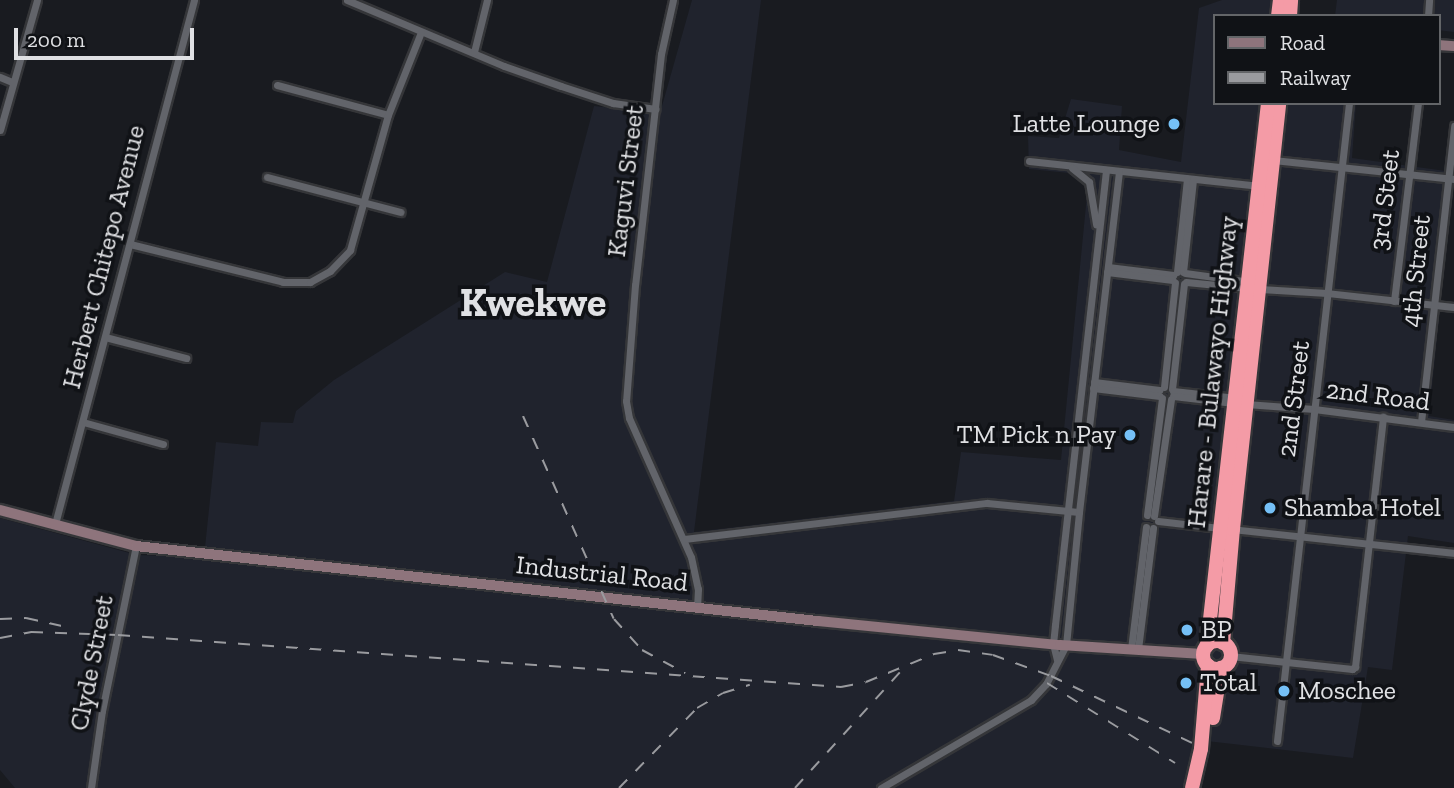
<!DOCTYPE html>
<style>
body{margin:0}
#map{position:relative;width:1454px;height:788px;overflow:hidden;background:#191b20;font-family:"Zilla Slab",serif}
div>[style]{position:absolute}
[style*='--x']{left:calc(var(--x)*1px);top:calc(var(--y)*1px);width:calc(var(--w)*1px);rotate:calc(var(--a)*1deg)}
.built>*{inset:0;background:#20232d}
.roads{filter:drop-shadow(2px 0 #353639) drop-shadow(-2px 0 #353639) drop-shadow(0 2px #353639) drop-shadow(0 -2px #353639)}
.street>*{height:7px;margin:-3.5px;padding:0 3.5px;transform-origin:3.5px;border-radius:3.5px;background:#62646a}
.secondary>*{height:10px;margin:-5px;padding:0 5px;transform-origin:5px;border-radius:5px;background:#8e747c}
.highway>*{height:14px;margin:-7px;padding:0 7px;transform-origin:7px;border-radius:7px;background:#f49ba6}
.highway>.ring{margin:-7px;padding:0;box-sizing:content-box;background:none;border:14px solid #f49ba6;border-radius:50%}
.rail>*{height:2px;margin-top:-1px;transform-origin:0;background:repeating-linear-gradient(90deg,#9a9b9f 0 12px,transparent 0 24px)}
.dots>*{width:19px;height:19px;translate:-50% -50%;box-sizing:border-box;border:4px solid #101216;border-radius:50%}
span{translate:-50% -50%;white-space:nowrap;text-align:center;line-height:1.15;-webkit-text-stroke:7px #101216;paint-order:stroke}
.poi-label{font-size:26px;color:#e0e1e4}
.right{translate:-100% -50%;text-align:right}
.left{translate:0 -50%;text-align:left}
.street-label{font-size:26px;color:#e0e1e4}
.town-label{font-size:40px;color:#e0e1e4;font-weight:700}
.legend{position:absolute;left:1213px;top:14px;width:228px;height:91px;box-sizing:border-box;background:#101216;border:2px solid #636568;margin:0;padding:9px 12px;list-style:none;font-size:21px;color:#e0e1e4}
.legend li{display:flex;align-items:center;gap:14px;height:35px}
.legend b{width:35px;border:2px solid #636568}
.scale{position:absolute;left:14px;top:28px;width:180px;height:32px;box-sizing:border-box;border:4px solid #e0e1e4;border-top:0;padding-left:9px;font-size:21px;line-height:24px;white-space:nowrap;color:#e0e1e4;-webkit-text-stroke:5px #101216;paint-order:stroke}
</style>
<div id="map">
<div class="built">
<div style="clip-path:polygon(692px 0,761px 0,694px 532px,954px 501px,961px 452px,1061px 460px,1089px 175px,1029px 169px,1028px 136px,1059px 138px,1071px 99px,1122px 106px,1119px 150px,1181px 162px,1199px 8px,1222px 0,1276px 0,1274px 16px,1214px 16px,1214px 103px,1356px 103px,1352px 158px,1453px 172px,1454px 168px,1429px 416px,1454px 420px,1454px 543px,1408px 536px,1392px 670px,1368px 667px,1353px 758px,1198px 740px,1183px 788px,15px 788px,0 770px,0 518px,137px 555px,204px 557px,216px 442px,258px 446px,261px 422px,293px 423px,296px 411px,334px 380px,505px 272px,547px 282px,594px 106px,660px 113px)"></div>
<div style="clip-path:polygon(1337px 0,1454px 0,1454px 32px,1438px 30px,1438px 16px,1335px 16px)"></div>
</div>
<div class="roads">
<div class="street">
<div style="--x:347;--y:0;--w:170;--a:22.8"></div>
<div style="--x:504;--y:66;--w:60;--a:19.3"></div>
<div style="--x:561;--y:86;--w:55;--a:18.1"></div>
<div style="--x:613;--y:103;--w:43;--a:7.9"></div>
<div style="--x:673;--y:0;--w:55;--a:102.5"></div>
<div style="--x:661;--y:54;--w:232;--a:96.4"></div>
<div style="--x:635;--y:285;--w:116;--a:94.4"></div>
<div style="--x:626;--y:401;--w:17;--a:80"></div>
<div style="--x:629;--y:418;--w:152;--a:66"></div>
<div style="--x:691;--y:557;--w:33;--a:78"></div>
<div style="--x:698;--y:589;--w:18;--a:93"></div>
<div style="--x:1428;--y:16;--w:16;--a:-86"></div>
<div style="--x:474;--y:52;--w:54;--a:-76"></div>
<div style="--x:0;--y:77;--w:13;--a:23"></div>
<div style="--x:277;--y:85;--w:115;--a:15.1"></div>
<div style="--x:0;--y:130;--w:135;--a:-74.1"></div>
<div style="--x:1273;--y:160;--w:182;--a:6"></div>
<div style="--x:1029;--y:161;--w:230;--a:6.2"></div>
<div style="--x:1072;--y:168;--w:22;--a:39"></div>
<div style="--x:1089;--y:182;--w:43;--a:80.5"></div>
<div style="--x:267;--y:177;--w:138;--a:14.7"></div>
<div style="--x:130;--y:244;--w:158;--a:13.9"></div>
<div style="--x:283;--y:282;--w:27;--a:0"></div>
<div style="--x:310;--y:282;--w:23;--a:-29"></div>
<div style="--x:330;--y:271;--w:29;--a:-46"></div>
<div style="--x:350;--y:250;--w:140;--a:-74.3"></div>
<div style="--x:388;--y:115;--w:89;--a:-68.3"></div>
<div style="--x:1108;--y:267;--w:66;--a:6.9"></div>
<div style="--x:1107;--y:272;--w:66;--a:6.9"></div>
<div style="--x:1177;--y:272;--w:94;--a:-83.9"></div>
<div style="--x:1183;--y:272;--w:93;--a:-83.8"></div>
<div style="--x:1185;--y:273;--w:66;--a:7.9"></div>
<div style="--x:1186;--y:282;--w:62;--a:5.5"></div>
<div style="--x:1260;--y:289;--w:67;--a:3.4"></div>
<div style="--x:1327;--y:293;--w:128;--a:6.3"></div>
<div style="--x:1394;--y:301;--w:199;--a:-83.1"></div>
<div style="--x:105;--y:337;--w:84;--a:14.5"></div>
<div style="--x:1094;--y:382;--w:66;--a:6.9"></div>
<div style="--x:1164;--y:387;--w:105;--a:-84"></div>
<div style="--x:1093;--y:388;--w:67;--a:6.8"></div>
<div style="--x:1172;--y:389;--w:106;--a:-83.5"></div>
<div style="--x:1173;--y:391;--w:64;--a:6.2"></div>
<div style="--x:1173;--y:396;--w:61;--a:6.5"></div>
<div style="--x:1246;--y:404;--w:68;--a:4.2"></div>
<div style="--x:1314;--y:409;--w:141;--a:7.3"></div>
<div style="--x:83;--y:422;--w:83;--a:15.4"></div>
<div style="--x:1421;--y:422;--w:298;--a:-83.6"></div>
<div style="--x:1147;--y:515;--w:118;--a:-82.7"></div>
<div style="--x:1154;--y:516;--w:118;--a:-81.7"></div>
<div style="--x:1158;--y:521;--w:62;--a:6.4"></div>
<div style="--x:55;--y:524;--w:542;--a:-75.14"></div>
<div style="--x:1231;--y:529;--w:224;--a:6.1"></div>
<div style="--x:684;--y:539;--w:305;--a:-6.8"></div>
<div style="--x:987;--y:503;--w:92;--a:5.6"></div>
<div style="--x:1131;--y:649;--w:123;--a:-83"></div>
<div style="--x:1138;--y:649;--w:122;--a:-82.9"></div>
<div style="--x:1230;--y:656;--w:123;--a:6.1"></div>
<div style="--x:1352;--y:669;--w:4;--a:-34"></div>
<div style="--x:1355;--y:667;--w:252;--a:-83.6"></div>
<div style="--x:1057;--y:660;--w:16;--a:-104"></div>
<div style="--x:1053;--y:644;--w:19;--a:-84"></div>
<div style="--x:1055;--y:625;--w:458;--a:-83.6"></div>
<div style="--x:1277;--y:741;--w:642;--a:-83.56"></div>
<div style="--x:91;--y:788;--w:78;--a:-81.9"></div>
<div style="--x:102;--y:711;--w:168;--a:-78.4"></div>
<div style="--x:881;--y:788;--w:174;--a:-30.4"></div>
<div style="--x:1031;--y:700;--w:22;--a:-47"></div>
<div style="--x:1046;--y:684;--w:44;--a:-62.9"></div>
<div style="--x:1066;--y:645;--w:134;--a:-84.4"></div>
<div style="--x:1079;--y:512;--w:343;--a:-83.3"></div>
</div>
<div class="secondary">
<div style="--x:1438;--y:45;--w:16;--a:4"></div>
<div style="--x:0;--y:510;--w:141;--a:14.8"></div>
<div style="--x:136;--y:546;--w:686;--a:6.28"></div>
<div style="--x:818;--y:621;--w:243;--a:5.7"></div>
<div style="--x:1060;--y:645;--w:143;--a:3.6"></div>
</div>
<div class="highway">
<div style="--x:1278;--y:16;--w:16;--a:-83"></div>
<div style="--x:1290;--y:16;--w:16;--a:-86"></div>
<div class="ring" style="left:1203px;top:641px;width:14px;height:14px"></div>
<div style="--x:1223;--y:643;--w:114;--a:-85"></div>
<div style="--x:1233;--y:529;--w:428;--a:-83.8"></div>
<div style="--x:1207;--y:646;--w:546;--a:-83.59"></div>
<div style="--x:1213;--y:718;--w:51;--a:-80.9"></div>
<div style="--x:1192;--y:788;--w:40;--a:-77"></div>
<div style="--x:1201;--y:749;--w:84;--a:-85.2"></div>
</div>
</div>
<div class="rail">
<div style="--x:523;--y:416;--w:222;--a:65.9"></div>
<div style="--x:614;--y:619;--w:42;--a:47.9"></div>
<div style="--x:642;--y:650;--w:49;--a:28.1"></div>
<div style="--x:0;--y:619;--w:26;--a:-2"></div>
<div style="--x:26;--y:618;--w:46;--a:12.5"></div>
<div style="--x:0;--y:638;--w:32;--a:-11"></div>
<div style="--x:31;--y:632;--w:87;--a:2"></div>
<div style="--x:118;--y:635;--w:725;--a:4.11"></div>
<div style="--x:841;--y:687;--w:25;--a:-11"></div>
<div style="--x:866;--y:682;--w:74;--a:-22.4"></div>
<div style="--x:934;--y:654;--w:24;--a:-9"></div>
<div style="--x:958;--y:650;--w:35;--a:8"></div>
<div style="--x:993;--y:655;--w:62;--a:19.9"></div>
<div style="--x:1051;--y:676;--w:156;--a:25.4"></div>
<div style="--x:1047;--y:683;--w:151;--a:32"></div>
<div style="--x:619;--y:788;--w:112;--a:-45.7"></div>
<div style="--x:697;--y:708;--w:30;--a:-30"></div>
<div style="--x:723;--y:693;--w:28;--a:-17"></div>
<div style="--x:795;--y:788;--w:158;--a:-47.8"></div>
</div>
<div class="dots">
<div style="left:1174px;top:124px;background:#75c0f6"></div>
<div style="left:1130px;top:435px;background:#75c0f6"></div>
<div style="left:1270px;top:508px;background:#75c0f6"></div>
<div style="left:1187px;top:630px;background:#75c0f6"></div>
<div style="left:1186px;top:683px;background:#75c0f6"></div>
<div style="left:1284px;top:691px;background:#75c0f6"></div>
</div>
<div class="poi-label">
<span class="right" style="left:1160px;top:124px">Latte Lounge</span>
<span class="right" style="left:1116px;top:435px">TM Pick n Pay</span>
<span class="left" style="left:1284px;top:508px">Shamba Hotel</span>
<span class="left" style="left:1201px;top:630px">BP</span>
<span class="left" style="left:1200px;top:683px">Total</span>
<span class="left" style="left:1298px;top:691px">Moschee</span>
</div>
<div class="street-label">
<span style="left:626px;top:181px;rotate:-83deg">Kaguvi Street</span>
<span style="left:1385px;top:200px;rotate:-83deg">3rd Steet</span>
<span style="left:104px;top:257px;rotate:-76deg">Herbert Chitepo Avenue</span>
<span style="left:1416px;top:271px;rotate:-84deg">4th Street</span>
<span style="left:1213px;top:372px;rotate:-84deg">Harare - Bulawayo Highway</span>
<span style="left:1378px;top:396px;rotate:7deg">2nd Road</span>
<span style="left:1294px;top:399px;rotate:-83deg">2nd Street</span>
<span style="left:602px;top:574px;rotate:6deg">Industrial Road</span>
<span style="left:92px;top:663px;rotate:-79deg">Clyde Street</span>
</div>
<div class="town-label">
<span style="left:533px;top:302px">Kwekwe</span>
</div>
<ul class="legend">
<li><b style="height:9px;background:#8e747c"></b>Road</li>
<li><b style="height:9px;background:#9a9b9f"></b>Railway</li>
</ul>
<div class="scale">200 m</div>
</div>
